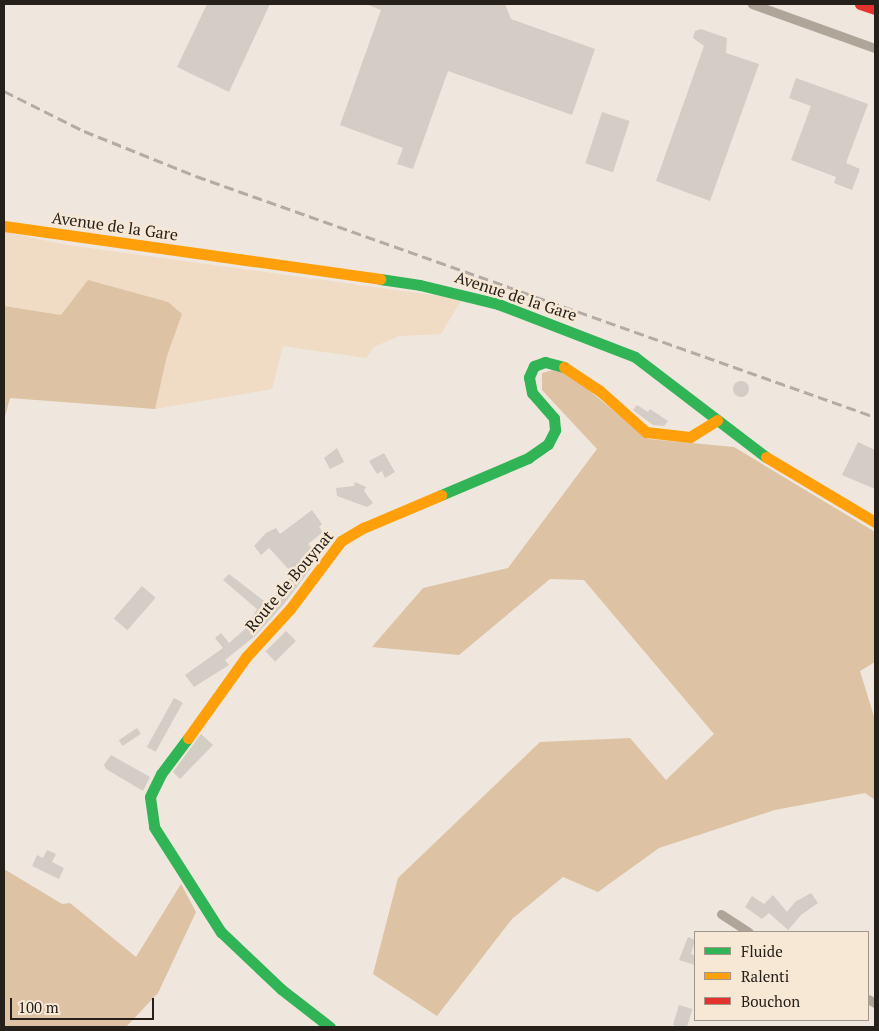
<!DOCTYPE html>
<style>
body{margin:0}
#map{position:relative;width:879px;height:1031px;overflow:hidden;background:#efe6dd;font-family:"PT Serif",serif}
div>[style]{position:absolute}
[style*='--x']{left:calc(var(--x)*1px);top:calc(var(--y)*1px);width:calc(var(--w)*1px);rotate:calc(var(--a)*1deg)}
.green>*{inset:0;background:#f0dbc4}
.forest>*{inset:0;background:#ddc2a4}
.building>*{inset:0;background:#d4cdc5;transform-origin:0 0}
.round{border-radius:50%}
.street>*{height:9px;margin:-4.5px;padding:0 4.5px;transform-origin:4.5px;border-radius:4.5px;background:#afa599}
.fast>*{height:11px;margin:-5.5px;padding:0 5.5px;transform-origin:5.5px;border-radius:5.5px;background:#30b455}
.slow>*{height:11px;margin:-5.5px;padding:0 5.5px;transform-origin:5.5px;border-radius:5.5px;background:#ff9f0a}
.jam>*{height:11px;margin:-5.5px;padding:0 5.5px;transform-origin:5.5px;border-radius:5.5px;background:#e5322d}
.rail>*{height:3px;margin-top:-1.5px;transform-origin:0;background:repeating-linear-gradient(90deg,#b4aca4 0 10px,transparent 0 15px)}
span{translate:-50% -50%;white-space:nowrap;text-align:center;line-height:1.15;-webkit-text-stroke:5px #f7e7d5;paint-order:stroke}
.street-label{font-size:16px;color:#26201a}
.frame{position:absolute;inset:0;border:5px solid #26201a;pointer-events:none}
.legend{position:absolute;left:694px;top:931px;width:175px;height:90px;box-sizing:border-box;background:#f7e7d5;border:1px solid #a3978a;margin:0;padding:6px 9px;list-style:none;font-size:15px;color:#26201a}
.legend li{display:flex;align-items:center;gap:10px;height:25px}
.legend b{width:25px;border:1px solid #a3978a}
.scale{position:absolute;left:10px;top:998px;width:144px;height:22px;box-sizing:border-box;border:2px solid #26201a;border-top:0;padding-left:6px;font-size:15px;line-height:18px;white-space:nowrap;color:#26201a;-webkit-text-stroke:4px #f7e7d5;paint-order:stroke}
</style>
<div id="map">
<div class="green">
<div style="clip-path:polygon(4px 232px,67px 245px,462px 299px,441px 334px,399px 336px,374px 347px,366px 358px,283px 346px,272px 389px,155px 409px,167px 356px,182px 314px,61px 315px,4px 306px)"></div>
</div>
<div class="forest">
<div style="clip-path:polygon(88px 280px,168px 302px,182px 314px,167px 356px,155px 409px,10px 398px,4px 420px,4px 306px,61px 315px)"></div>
<div style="clip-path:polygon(553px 370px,569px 374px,648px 439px,734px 447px,875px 532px,875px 662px,860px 671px,875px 720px,875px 800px,865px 793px,775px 810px,659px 848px,598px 892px,563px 877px,512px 919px,437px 1016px,373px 974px,398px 878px,540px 742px,630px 738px,666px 780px,714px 734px,584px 580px,550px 579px,459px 655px,372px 647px,423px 588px,508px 568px,597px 449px,542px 390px,542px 373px)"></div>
<div style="clip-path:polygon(4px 869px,62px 904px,70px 903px,136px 957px,181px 884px,196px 912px,158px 993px,126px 1027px,4px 1027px)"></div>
</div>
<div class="building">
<div style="clip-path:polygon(207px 4px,270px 4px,229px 92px,177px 67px)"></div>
<div style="clip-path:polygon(366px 4px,505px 4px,511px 19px,595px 49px,572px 115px,448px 71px,413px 169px,397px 164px,403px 148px,340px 125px,381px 10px)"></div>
<div style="clip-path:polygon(701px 29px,727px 38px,726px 53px,759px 64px,710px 201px,656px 181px,704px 46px,693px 38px,695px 31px)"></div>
<div style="clip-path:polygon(796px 78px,868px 104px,846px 163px,860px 169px,852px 190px,834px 183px,836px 177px,791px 160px,811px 106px,789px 98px)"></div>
<div style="left:602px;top:112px;width:29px;height:54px;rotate:18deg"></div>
<div class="round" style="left:733px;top:381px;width:16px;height:16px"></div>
<div style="clip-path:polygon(637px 405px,648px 412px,650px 409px,668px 421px,664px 426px,653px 425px,633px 410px)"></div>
<div style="clip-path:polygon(858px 442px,875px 450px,875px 489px,842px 475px)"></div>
<div style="clip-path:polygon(337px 448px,344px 462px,330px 469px,324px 458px)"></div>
<div style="clip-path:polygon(384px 453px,395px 472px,385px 478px,382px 471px,377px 474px,369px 461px)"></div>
<div style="clip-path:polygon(355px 482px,366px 487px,364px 491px,373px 503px,367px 507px,337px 496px,336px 488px,354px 486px)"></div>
<div style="clip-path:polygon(312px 510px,322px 524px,319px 527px,323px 532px,308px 544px,312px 548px,309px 550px,317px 560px,284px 604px,255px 636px,225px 660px,229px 665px,194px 687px,185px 675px,223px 648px,215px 638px,221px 633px,229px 643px,246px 628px,257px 609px,223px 580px,229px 574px,268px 604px,293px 574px,269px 548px,261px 555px,254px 546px,266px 533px,276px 528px,280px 534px)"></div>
<div style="left:142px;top:586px;width:18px;height:43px;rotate:41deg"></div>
<div style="left:286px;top:631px;width:14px;height:29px;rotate:45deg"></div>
<div style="left:174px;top:698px;width:10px;height:56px;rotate:29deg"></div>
<div style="left:137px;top:728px;width:7px;height:22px;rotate:56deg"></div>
<div style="clip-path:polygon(201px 734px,213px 745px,180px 779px,173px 772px)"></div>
<div style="clip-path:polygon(111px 755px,150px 777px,143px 791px,106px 769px,104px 765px)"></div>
<div style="clip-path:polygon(47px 850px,56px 854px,52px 862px,64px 868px,59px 879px,32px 866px,37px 855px,43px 858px)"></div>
<div style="clip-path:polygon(811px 893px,818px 903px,801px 915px,788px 930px,769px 913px,762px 919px,745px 907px,752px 896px,764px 904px,773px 895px,787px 912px,795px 902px)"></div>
<div style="clip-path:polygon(688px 937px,695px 940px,691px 954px,695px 956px,695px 965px,679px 960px)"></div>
<div style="left:679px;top:1005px;width:14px;height:21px;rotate:17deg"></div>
</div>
<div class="street">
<div style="--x:752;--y:4;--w:131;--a:19.7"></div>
<div style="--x:721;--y:914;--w:33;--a:33"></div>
<div style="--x:868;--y:999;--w:8;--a:30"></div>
</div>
<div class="fast">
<div style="--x:380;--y:279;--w:40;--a:8.5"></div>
<div style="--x:420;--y:285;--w:80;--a:13.7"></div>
<div style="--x:498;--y:304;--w:147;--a:21.1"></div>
<div style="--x:635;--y:357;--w:165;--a:37.4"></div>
<div style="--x:441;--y:495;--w:95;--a:-23"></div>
<div style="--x:528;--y:458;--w:24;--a:-35"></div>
<div style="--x:548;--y:444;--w:16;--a:-63"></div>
<div style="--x:555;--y:430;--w:12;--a:-95"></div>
<div style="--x:554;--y:418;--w:33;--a:-131"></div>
<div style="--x:532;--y:393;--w:16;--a:-101"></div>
<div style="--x:529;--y:377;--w:12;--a:-66"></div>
<div style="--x:534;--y:366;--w:12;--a:-20"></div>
<div style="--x:545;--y:362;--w:20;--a:15"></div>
<div style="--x:188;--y:738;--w:45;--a:126.9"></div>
<div style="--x:161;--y:774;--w:25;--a:116"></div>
<div style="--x:150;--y:797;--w:30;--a:82"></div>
<div style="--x:154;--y:827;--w:125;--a:57.5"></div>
<div style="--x:221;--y:932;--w:83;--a:43.5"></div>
<div style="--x:281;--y:989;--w:62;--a:37.8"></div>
</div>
<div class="slow">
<div style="--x:4;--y:226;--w:380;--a:8"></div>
<div style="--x:564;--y:367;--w:43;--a:33.7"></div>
<div style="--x:600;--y:391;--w:62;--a:41.7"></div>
<div style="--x:646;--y:432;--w:44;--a:6.5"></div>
<div style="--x:690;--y:437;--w:32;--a:-32"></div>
<div style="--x:766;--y:457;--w:127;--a:30.8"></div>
<div style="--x:188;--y:738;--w:100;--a:-54.4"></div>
<div style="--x:246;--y:657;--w:65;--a:-47.5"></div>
<div style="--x:290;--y:609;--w:85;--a:-53.1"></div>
<div style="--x:341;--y:541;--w:26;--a:-31"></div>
<div style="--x:363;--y:528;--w:85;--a:-22.9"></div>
</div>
<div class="jam">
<div style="--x:860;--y:4;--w:16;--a:18"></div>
</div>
<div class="rail">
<div style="--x:4;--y:91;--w:89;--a:26.6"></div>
<div style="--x:84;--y:131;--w:121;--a:21.9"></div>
<div style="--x:196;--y:176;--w:721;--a:19.54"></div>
</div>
<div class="street-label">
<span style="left:115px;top:226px;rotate:8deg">Avenue de la Gare</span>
<span style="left:516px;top:296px;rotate:18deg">Avenue de la Gare</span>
<span style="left:289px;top:581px;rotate:-50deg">Route de Bouynat</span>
</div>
<div class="frame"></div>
<ul class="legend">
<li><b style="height:6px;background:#30b455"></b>Fluide</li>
<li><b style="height:6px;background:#ff9f0a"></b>Ralenti</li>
<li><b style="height:6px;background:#e5322d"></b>Bouchon</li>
</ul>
<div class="scale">100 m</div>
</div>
